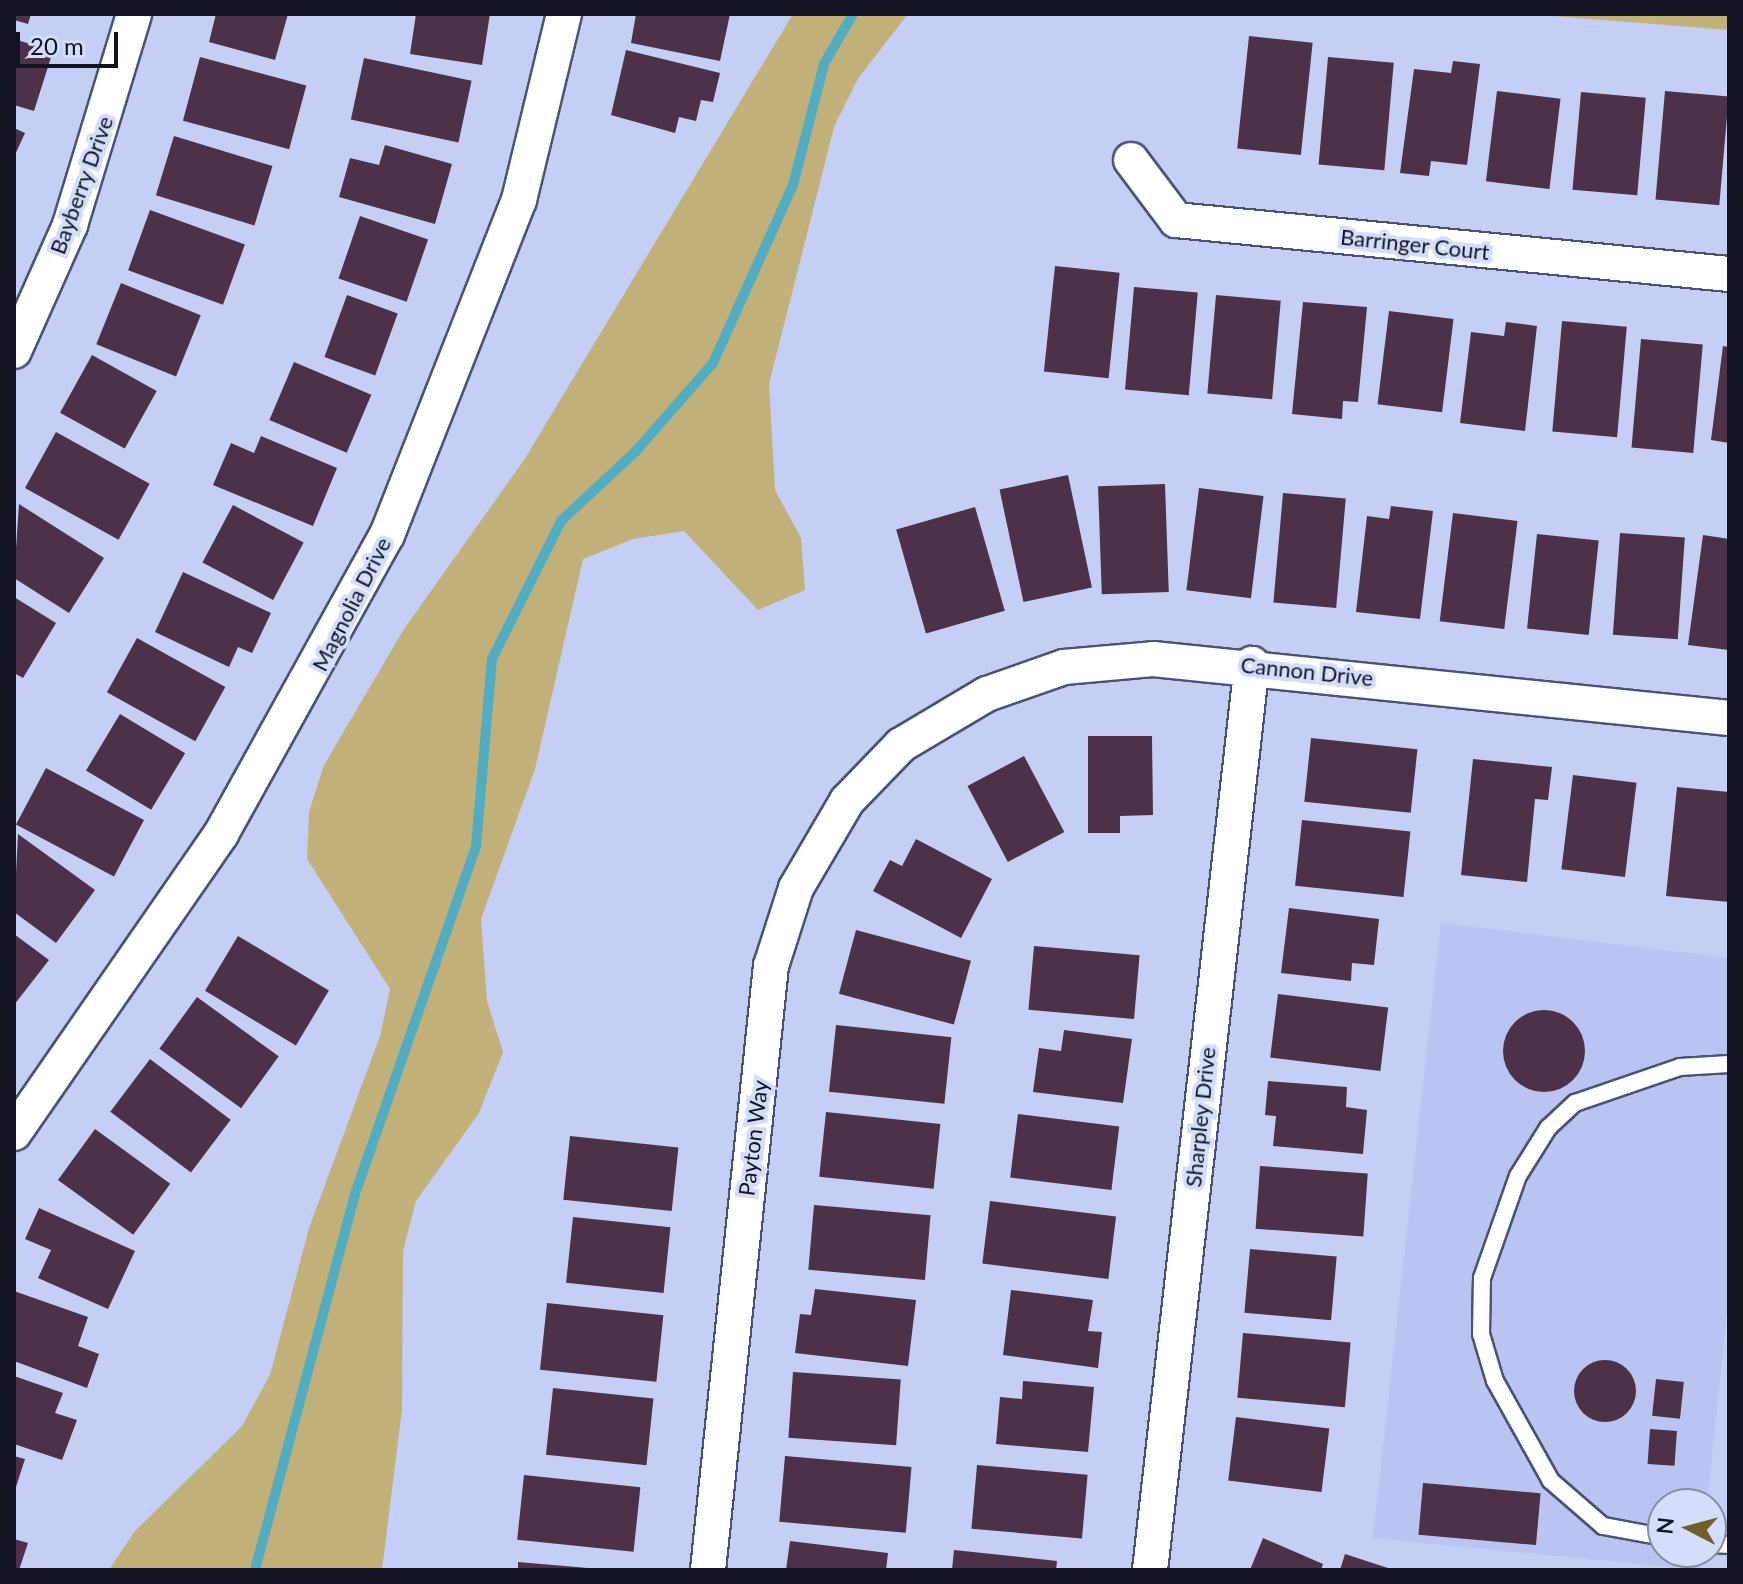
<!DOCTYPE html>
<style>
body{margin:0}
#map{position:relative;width:1743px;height:1584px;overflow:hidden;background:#c5cff6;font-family:Lato,sans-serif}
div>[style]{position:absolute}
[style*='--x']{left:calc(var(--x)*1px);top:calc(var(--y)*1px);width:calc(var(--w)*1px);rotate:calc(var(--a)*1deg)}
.built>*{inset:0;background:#b9c4f1}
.green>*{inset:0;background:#c1b179}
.stream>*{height:10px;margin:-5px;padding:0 5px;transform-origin:5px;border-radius:5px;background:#52adc1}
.building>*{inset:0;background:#4d3148;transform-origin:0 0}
.round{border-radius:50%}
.roads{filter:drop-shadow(2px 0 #4b5374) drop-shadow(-2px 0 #4b5374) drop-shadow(0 2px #4b5374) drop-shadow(0 -2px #4b5374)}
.lane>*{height:16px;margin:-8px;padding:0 8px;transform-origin:8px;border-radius:8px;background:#fff}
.street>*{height:34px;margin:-17px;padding:0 17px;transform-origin:17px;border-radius:17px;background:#fff}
span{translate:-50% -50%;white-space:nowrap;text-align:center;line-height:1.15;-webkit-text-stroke:8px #d4ddfc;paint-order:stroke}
.street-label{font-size:22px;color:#111421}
.frame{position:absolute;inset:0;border:16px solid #111421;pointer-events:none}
.north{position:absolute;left:1647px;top:1488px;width:80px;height:80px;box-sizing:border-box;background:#d4ddfc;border:2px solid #868da4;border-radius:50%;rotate:276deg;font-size:22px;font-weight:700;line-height:32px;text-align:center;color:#111421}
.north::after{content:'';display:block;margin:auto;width:28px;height:36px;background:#6e5f2c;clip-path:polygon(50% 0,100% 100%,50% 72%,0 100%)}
.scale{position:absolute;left:16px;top:32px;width:102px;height:36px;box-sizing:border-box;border:4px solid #111421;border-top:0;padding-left:10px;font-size:24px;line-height:28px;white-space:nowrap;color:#111421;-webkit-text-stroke:6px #d4ddfc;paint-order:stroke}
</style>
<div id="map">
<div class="built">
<div style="clip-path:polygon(1441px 923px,1729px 958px,1729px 1294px,1707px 1504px,1663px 1504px,1663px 1552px,1701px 1552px,1700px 1570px,1373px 1538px)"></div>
</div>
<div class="green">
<div style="clip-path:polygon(793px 14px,908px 14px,859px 77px,834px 127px,769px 384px,775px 490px,801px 538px,805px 590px,758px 610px,684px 531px,633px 539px,583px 559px,535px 769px,481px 919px,487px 1001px,503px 1052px,479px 1113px,416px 1201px,403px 1251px,402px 1409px,382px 1570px,109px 1570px,134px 1532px,242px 1426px,270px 1375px,309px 1228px,380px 1036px,390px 989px,307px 859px,309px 812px,324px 765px,404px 629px,524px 460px)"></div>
<div style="clip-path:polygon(1527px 14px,1729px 14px,1729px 30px)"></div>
</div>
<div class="stream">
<div style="--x:255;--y:1570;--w:389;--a:-75.1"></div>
<div style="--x:355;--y:1194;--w:368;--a:-70.8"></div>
<div style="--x:476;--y:846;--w:188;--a:-85.1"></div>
<div style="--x:492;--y:659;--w:154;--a:-63.4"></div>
<div style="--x:561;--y:521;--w:103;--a:-43"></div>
<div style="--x:636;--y:451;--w:117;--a:-48.8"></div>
<div style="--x:713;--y:363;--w:195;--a:-65.8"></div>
<div style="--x:793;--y:185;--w:125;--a:-75.6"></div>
<div style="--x:824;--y:64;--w:58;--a:-59.9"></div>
</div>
<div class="building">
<div style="clip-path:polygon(14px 14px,31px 14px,28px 24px,14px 20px)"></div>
<div style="clip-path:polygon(216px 14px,288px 14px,275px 60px,209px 42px)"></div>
<div style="clip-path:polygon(416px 14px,490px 14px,482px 65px,410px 54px)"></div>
<div style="clip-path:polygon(636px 14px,730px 14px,720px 61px,631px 43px)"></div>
<div style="left:1249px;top:36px;width:64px;height:113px;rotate:6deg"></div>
<div style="clip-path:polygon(14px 39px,53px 51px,34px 111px,14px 105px)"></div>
<div style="clip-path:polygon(626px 50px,720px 73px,713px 102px,701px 100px,696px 121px,679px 117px,675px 133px,611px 115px)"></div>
<div style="left:200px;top:57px;width:110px;height:66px;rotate:15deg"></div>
<div style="left:1328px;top:57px;width:66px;height:108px;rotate:5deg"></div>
<div style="left:364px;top:58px;width:110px;height:63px;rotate:12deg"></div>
<div style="clip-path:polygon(1453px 61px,1480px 64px,1467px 165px,1431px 161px,1429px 176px,1400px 173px,1414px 69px,1451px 73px)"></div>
<div style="left:1497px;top:91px;width:64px;height:91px;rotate:7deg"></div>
<div style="left:1665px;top:91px;width:64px;height:109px;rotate:5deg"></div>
<div style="left:1581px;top:92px;width:65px;height:98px;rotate:5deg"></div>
<div style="clip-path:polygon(14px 128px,25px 133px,14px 157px)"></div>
<div style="left:174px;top:136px;width:103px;height:62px;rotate:17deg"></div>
<div style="clip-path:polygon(385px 145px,452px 164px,435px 224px,339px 197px,350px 158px,379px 165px)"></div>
<div style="left:150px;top:210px;width:101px;height:64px;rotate:20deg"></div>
<div style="left:360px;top:216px;width:72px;height:66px;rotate:19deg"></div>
<div style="left:1055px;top:266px;width:65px;height:106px;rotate:6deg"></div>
<div style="left:121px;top:283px;width:86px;height:66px;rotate:22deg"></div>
<div style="left:1134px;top:287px;width:64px;height:103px;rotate:5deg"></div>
<div style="left:347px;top:295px;width:54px;height:66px;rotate:20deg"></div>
<div style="left:1216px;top:295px;width:65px;height:99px;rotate:5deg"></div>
<div style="clip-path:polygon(1303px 302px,1367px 307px,1358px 402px,1343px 401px,1342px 419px,1292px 414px)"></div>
<div style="left:1389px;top:311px;width:65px;height:94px;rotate:7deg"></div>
<div style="left:1562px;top:321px;width:65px;height:111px;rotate:5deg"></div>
<div style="clip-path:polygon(1506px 322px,1537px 326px,1525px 431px,1460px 423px,1471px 332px,1504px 336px)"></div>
<div style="left:1641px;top:339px;width:62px;height:109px;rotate:5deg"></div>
<div style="clip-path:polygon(1723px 346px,1729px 347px,1729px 443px,1711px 440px)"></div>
<div style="left:92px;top:355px;width:74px;height:66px;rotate:29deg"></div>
<div style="left:294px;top:362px;width:84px;height:63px;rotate:23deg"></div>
<div style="left:56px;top:432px;width:107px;height:64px;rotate:29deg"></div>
<div style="clip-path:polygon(261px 436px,337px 468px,313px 526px,213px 485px,231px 443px,254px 453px)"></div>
<div style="left:1068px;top:475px;width:115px;height:70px;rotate:78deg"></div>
<div style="left:1165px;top:484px;width:108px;height:67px;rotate:88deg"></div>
<div style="left:1199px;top:488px;width:65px;height:103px;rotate:7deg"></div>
<div style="left:1283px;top:493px;width:63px;height:110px;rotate:5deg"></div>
<div style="clip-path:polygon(19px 504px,104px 558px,69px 613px,14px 578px)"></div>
<div style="left:233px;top:505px;width:80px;height:65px;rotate:28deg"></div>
<div style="clip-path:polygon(1391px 506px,1433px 511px,1420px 619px,1356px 612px,1367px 516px,1389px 519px)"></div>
<div style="left:975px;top:507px;width:108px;height:82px;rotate:74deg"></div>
<div style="left:1453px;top:513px;width:65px;height:109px;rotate:7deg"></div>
<div style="left:1620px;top:533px;width:65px;height:102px;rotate:4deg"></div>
<div style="left:1537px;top:534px;width:62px;height:95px;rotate:6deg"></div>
<div style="clip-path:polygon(1703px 535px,1729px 539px,1729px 650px,1688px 645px)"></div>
<div style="clip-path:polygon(183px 572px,271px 613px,252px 653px,238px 647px,229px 667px,155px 632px)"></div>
<div style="clip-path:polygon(14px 597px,56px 623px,23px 678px,14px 673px)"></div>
<div style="left:137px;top:638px;width:101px;height:62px;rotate:29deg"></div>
<div style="left:120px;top:714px;width:76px;height:66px;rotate:31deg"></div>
<div style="clip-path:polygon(1088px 736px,1152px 736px,1153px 815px,1120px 816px,1120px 833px,1088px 833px)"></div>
<div style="left:1311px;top:738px;width:107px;height:64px;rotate:6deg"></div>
<div style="left:1024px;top:756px;width:86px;height:64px;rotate:62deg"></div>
<div style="clip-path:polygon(1473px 759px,1552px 767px,1548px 800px,1535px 799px,1527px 882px,1461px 875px)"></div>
<div style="left:46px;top:768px;width:111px;height:64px;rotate:28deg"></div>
<div style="left:1573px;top:775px;width:64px;height:95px;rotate:7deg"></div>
<div style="clip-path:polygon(1677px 787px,1729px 792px,1729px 902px,1666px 896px)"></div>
<div style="left:1302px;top:820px;width:109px;height:66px;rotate:6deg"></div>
<div style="clip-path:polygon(18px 834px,95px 890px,56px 943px,14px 912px)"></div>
<div style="clip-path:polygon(916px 839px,992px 879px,961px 938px,873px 891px,890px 860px,902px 866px)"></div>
<div style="clip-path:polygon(1289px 908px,1379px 919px,1374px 965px,1352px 963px,1351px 981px,1281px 973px)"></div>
<div style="left:856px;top:930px;width:119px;height:66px;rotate:15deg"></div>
<div style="clip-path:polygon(14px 934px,49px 960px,14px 1005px)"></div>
<div style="left:238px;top:936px;width:106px;height:64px;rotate:31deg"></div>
<div style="left:1034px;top:946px;width:106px;height:64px;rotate:5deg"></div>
<div style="left:1278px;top:994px;width:111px;height:64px;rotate:7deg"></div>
<div style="left:197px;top:997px;width:101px;height:64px;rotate:36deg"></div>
<div class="round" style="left:1503px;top:1010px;width:82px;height:82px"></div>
<div style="left:836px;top:1025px;width:116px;height:67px;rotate:6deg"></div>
<div style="clip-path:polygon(1064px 1030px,1132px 1039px,1123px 1103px,1033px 1092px,1039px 1048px,1061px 1051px)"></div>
<div style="left:150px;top:1059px;width:101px;height:66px;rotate:37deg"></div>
<div style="clip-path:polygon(1268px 1081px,1347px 1087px,1346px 1107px,1367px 1110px,1363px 1154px,1273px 1146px,1276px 1116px,1265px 1115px)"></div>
<div style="left:826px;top:1112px;width:115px;height:65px;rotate:6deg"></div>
<div style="left:1018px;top:1114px;width:102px;height:64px;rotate:7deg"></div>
<div style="left:95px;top:1129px;width:93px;height:63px;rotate:36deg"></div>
<div style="left:570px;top:1136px;width:109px;height:64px;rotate:6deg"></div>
<div style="left:1260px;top:1166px;width:108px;height:63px;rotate:4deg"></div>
<div style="left:990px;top:1201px;width:127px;height:63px;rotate:7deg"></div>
<div style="left:814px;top:1205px;width:117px;height:65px;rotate:5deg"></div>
<div style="clip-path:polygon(39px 1208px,135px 1251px,108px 1309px,38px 1278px,51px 1250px,25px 1239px)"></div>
<div style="left:573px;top:1217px;width:98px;height:66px;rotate:6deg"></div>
<div style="left:1250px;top:1249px;width:87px;height:64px;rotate:5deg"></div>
<div style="clip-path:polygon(815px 1289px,916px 1300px,908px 1366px,795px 1353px,800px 1314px,811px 1315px)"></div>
<div style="clip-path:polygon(1011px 1290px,1093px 1300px,1088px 1331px,1102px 1332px,1098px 1368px,1003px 1355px)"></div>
<div style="clip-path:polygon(14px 1291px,88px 1317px,78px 1346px,99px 1354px,87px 1388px,14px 1361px)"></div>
<div style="left:547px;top:1303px;width:117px;height:67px;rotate:6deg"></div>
<div style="left:1243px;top:1333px;width:108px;height:65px;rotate:5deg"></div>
<div class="round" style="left:1574px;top:1360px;width:62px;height:62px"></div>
<div style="left:793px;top:1372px;width:108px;height:66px;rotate:4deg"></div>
<div style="clip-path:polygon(14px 1376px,63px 1393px,55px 1413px,77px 1420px,62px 1460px,14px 1444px)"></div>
<div style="left:1656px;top:1379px;width:28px;height:37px;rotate:6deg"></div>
<div style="clip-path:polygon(1023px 1381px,1094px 1387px,1088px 1452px,996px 1444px,1000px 1397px,1022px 1399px)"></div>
<div style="left:553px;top:1388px;width:101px;height:67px;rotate:6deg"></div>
<div style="left:1236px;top:1417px;width:94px;height:64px;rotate:7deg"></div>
<div style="left:1650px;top:1429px;width:27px;height:35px;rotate:4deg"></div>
<div style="clip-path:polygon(14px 1456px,25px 1459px,15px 1490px,14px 1490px)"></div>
<div style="left:785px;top:1456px;width:127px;height:66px;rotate:5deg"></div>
<div style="left:977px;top:1465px;width:111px;height:64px;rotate:5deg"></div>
<div style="left:524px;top:1475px;width:117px;height:65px;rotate:6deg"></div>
<div style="left:1423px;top:1483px;width:118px;height:52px;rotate:5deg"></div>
<div style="clip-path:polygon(1263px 1538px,1323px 1564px,1321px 1570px,1250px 1570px)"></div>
<div style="clip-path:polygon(14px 1539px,28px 1543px,19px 1570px,14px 1570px)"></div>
<div style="clip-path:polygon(790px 1541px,888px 1553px,886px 1570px,786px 1570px)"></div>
<div style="clip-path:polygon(954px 1550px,1057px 1561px,1056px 1570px,952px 1570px)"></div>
<div style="clip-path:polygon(1345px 1554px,1391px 1569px,1391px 1570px,1340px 1570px)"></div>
<div style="clip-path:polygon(518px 1562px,588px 1568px,588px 1570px,518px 1570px)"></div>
</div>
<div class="roads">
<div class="lane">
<div style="--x:1663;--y:1537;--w:61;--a:-169.6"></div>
<div style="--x:1603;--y:1526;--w:69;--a:-139.1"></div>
<div style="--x:1551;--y:1481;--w:115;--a:-119.2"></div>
<div style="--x:1495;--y:1381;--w:49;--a:-106.6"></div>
<div style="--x:1481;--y:1334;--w:56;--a:-89"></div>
<div style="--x:1482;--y:1278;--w:108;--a:-70.6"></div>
<div style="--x:1518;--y:1176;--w:57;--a:-58"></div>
<div style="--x:1548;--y:1128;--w:37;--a:-43"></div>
<div style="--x:1575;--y:1103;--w:111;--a:-18.9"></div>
<div style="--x:1680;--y:1067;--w:49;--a:-3.5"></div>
<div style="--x:1711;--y:1544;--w:18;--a:3"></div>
</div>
<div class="street">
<div style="--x:1131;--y:160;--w:75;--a:53.1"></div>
<div style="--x:1176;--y:220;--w:556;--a:5.58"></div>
<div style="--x:14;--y:351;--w:138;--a:-66"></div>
<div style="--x:70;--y:225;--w:220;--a:-73.1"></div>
<div style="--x:14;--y:1133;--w:364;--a:-55.3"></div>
<div style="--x:221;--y:834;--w:342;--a:-61"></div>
<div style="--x:387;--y:535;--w:360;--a:-68.5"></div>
<div style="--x:519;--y:200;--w:191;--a:-76.4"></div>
<div style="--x:708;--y:1570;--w:607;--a:-84.05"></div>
<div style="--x:771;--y:966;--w:82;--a:-72.2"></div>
<div style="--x:796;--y:888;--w:101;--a:-59.6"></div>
<div style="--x:847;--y:801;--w:78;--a:-46"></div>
<div style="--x:901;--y:745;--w:100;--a:-30.7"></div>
<div style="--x:987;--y:694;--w:82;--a:-19.3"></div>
<div style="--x:1064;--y:667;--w:89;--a:-5.1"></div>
<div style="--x:1153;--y:659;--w:579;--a:5.85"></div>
<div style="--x:1150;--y:1570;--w:912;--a:-83.58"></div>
</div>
</div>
<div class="street-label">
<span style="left:81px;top:185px;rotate:-70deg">Bayberry Drive</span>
<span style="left:1415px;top:244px;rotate:6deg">Barringer Court</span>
<span style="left:351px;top:604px;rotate:-63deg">Magnolia Drive</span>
<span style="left:1307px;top:671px;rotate:6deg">Cannon Drive</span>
<span style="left:1200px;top:1117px;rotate:-84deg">Sharpley Drive</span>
<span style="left:753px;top:1138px;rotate:-83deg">Payton Way</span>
</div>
<div class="frame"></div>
<div class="north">N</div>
<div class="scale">20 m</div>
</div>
